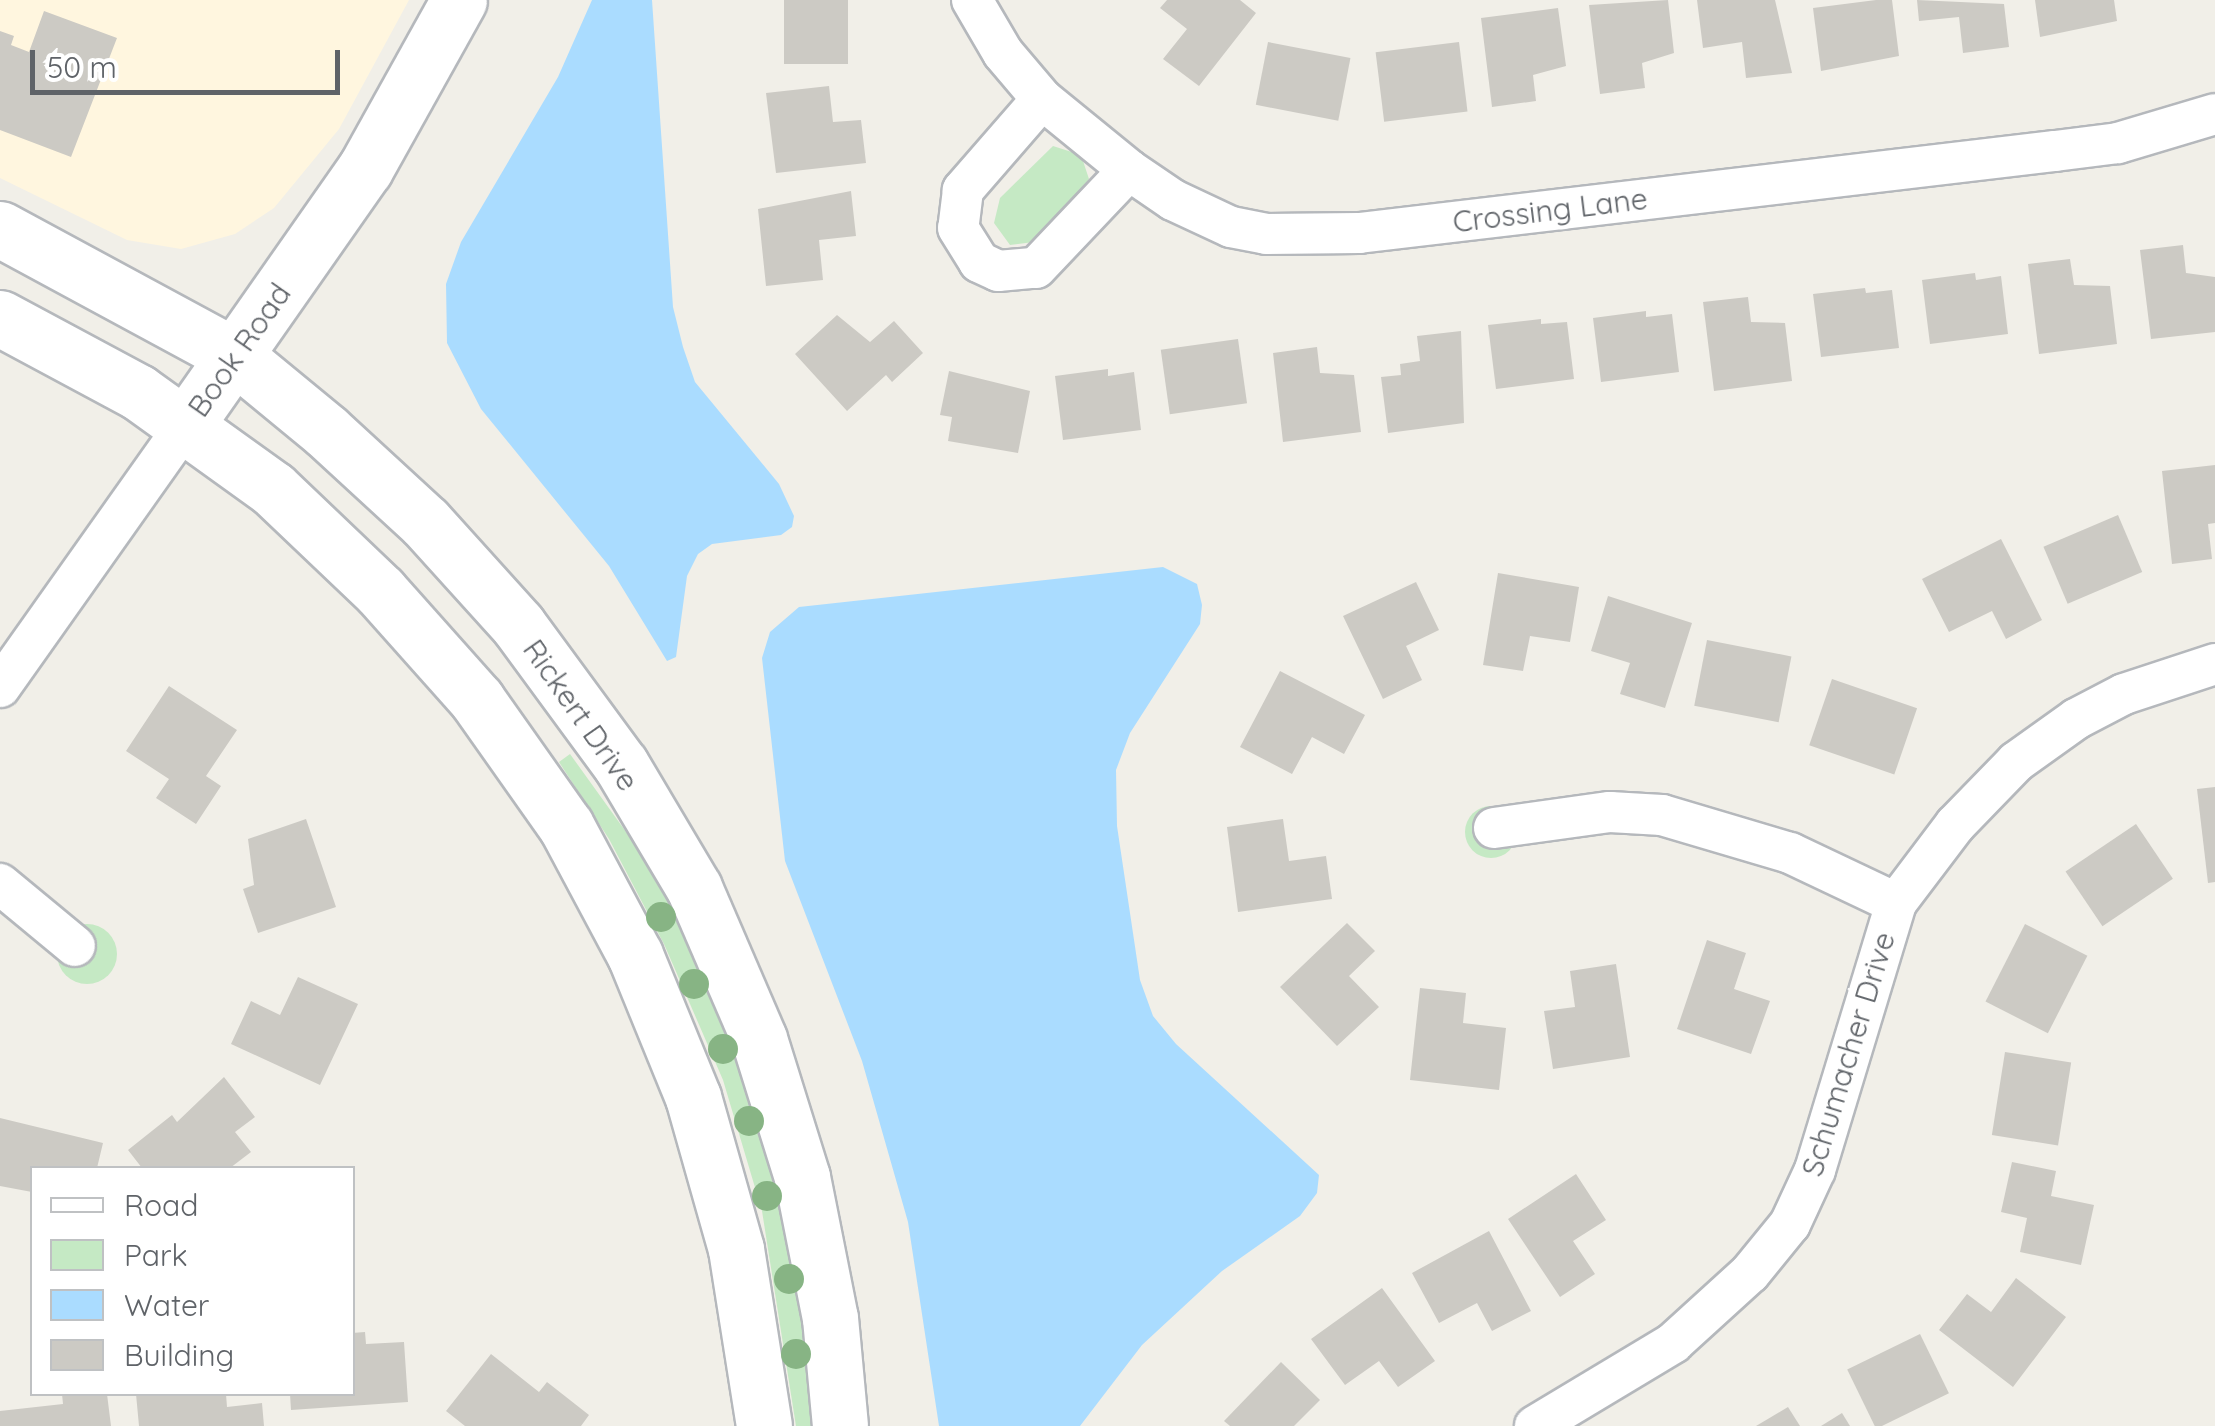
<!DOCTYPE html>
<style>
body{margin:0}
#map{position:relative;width:2215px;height:1426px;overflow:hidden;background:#f1efe8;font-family:Quicksand,sans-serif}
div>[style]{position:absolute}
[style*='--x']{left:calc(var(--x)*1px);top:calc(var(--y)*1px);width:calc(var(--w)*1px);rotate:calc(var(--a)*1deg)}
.commercial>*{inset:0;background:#fff6df}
.green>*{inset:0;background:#c5e9c4}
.round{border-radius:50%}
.water>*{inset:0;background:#aadcff}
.building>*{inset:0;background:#cccac4;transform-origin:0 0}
.roads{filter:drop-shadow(2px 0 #b5b8bc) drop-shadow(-2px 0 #b5b8bc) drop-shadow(0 2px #b5b8bc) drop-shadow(0 -2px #b5b8bc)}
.street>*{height:40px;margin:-20px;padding:0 20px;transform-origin:20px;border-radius:20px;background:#fff}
.secondary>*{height:55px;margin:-27.5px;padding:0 27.5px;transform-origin:27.5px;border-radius:27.5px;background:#fff}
.trees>*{width:30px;height:30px;margin:-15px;border-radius:50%;background:#87b484}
span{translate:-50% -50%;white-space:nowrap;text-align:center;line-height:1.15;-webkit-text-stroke:8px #fff;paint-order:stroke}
.street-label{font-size:30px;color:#5f6368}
.legend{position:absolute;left:30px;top:1166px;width:325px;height:230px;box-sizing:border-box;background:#fff;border:2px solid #bfc1c3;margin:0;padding:12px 18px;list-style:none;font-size:30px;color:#5f6368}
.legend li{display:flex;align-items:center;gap:20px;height:50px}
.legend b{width:50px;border:2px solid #bfc1c3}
.scale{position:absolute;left:30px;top:50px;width:310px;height:45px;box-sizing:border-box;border:5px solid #5f6368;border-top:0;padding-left:12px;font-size:30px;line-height:35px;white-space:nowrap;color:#5f6368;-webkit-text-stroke:8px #fff;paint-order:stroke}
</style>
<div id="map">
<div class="commercial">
<div style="clip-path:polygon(0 0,409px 0,339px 129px,274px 208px,235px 234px,181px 249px,127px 240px,0 178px)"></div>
</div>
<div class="green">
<div style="clip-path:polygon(1053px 146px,1081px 155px,1089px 179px,1042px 241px,1010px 245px,994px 223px,1000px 198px)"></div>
<div style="clip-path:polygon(570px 754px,652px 868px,693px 938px,771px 1137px,824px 1426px,796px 1426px,762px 1211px,723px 1080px,664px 944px,609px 839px,559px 762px)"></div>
<div class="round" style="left:1465px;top:806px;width:52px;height:52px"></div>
<div class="round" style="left:57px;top:924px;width:60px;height:60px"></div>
</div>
<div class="water">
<div style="clip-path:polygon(592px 0,652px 0,673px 307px,683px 347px,695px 382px,779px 484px,794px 516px,792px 527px,781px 535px,712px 544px,698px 554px,687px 576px,676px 657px,667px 661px,609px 566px,481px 409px,447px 343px,446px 284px,461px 242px,558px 77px)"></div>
<div style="clip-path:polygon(1163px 567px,1197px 584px,1202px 605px,1200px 624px,1130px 733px,1116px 770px,1117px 826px,1140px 980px,1153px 1016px,1176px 1044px,1319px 1175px,1317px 1193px,1300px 1216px,1222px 1271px,1142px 1345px,1080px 1426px,939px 1426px,908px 1222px,862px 1061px,785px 861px,762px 658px,770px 632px,799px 607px)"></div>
</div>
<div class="building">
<div style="left:784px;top:0;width:64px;height:64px"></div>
<div style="clip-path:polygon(1167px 0,1240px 0,1256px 13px,1199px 86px,1163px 59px,1187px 29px,1160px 8px)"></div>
<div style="clip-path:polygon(1668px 0,1674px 53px,1642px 63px,1645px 88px,1600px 94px,1589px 5px)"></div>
<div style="clip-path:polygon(1697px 0,1775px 0,1792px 73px,1746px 78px,1742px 42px,1703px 48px)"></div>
<div style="clip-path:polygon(1876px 0,1892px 0,1899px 56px,1821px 71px,1813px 8px)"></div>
<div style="clip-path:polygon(1917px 0,2004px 4px,2009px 47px,1963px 53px,1959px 17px,1919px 21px)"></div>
<div style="clip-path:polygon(2035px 0,2114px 0,2117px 21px,2040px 37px)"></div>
<div style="clip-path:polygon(1558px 8px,1566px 66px,1533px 75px,1536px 101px,1492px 107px,1481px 18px)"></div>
<div style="clip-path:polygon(44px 11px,117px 38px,71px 157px,0 130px,0 31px,14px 36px,11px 45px,29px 52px)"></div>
<div style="left:1268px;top:42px;width:84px;height:64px;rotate:11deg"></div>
<div style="left:1459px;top:42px;width:70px;height:84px;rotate:83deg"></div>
<div style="clip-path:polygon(829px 86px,833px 122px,861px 120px,866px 163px,776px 173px,766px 93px)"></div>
<div style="clip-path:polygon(851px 191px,856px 236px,819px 240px,823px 280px,766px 286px,758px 209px)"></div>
<div style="clip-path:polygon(2183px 245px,2186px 273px,2215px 277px,2215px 332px,2151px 339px,2140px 250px)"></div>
<div style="clip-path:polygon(2070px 259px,2074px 285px,2110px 286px,2117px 344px,2039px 354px,2028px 264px)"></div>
<div style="clip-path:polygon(1975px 273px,1976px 280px,2001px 276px,2008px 334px,1930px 344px,1922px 280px)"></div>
<div style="clip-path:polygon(1865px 288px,1866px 293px,1892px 290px,1899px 348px,1821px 357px,1813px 294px)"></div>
<div style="clip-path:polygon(1748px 297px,1751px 322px,1785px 323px,1792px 381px,1714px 391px,1703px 302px)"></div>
<div style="clip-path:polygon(1646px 311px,1646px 317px,1672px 314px,1679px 372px,1601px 382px,1593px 318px)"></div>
<div style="clip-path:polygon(837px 315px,870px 342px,894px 321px,923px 353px,892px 382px,886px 375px,847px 411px,795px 354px)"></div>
<div style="clip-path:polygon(1541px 319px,1541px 324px,1567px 322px,1574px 379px,1496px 389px,1488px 325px)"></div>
<div style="clip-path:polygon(1461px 331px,1464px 423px,1388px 433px,1381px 377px,1401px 375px,1400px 364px,1420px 361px,1417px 336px)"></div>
<div style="left:1238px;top:339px;width:65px;height:78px;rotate:82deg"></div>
<div style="clip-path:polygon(1317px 347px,1320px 373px,1354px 375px,1361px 432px,1283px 442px,1273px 353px)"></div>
<div style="clip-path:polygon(1108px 369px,1108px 376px,1134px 372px,1141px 430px,1063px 440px,1055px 376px)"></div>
<div style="clip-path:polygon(949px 371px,1030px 391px,1018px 453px,948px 441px,952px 417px,940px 415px)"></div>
<div style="clip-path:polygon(2215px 465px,2215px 523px,2208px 524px,2212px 559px,2172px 564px,2162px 471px)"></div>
<div style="left:2118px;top:515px;width:62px;height:81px;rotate:67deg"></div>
<div style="clip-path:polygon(2001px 539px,2042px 620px,2006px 639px,1992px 611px,1949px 632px,1922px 579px)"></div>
<div style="clip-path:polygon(1498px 573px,1579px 587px,1570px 642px,1530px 636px,1523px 671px,1483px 665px)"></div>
<div style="clip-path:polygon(1416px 582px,1439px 630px,1406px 646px,1422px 680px,1383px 699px,1343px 616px)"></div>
<div style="clip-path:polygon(1608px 596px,1692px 623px,1665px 708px,1620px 694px,1630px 663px,1591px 651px)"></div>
<div style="left:1707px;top:640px;width:86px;height:67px;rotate:11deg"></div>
<div style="clip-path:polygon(1280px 671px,1365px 715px,1344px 754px,1312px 737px,1292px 774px,1240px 747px)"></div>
<div style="left:1832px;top:679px;width:90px;height:70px;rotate:19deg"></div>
<div style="clip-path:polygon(169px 686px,237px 730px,206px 776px,221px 786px,196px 824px,156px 798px,169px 779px,126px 751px)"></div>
<div style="clip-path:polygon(2215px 787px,2215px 882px,2208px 883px,2197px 789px)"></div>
<div style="clip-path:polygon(306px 819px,336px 907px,258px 933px,243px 889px,254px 885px,248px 839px)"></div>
<div style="clip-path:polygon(1283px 819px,1289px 861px,1326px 856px,1332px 899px,1238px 912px,1227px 827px)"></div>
<div style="left:2136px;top:824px;width:66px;height:85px;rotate:56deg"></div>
<div style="clip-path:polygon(1347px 923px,1375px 951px,1349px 976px,1379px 1007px,1337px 1046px,1280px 987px)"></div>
<div style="left:2025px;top:924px;width:70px;height:87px;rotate:27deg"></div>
<div style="clip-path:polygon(1707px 940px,1746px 953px,1734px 989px,1770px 1001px,1751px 1054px,1677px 1029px)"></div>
<div style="clip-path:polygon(1616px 964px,1630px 1057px,1553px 1069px,1544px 1011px,1575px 1007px,1570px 971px)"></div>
<div style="clip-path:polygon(298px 977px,358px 1004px,320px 1085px,231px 1044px,251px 1001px,280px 1015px)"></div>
<div style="clip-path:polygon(1420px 988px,1466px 993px,1463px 1023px,1506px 1028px,1499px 1090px,1410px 1080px)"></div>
<div style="left:2005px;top:1052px;width:67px;height:84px;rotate:9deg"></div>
<div style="clip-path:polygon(224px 1077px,255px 1117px,235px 1132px,251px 1152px,230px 1168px,142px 1168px,128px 1150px,172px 1115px,177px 1122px)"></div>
<div style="clip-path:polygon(0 1118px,103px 1143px,97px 1168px,32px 1168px,32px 1192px,0 1186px)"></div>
<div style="clip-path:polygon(2012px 1162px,2056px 1171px,2051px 1196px,2094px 1205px,2081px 1265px,2020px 1252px,2027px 1218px,2001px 1212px)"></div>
<div style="clip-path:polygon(1576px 1174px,1606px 1220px,1573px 1241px,1595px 1274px,1560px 1297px,1508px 1219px)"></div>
<div style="clip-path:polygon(1489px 1231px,1531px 1311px,1492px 1331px,1477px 1303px,1439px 1323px,1412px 1273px)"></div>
<div style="clip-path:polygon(2016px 1278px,2066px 1317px,2013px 1387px,1939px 1330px,1967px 1294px,1991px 1312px)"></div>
<div style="clip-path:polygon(1382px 1288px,1435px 1361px,1398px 1387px,1379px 1361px,1345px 1385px,1311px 1339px)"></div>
<div style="clip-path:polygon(365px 1332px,366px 1344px,404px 1342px,408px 1402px,291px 1410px,290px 1394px,352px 1394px,352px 1333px)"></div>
<div style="left:1920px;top:1334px;width:66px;height:81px;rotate:64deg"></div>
<div style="clip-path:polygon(491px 1354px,539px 1392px,547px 1382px,589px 1415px,581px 1426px,465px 1426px,446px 1411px)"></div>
<div style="clip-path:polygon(1281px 1362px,1320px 1400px,1294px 1426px,1230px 1426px,1224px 1421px)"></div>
<div style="clip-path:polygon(62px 1394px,107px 1394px,111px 1426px,0 1426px,0 1411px,63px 1404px)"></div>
<div style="clip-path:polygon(136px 1394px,226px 1394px,227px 1407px,262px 1403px,264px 1426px,139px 1426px)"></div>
<div style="clip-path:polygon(1788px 1407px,1800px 1426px,1756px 1426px)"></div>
<div style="clip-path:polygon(1842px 1413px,1850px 1426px,1821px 1426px)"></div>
</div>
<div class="roads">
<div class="street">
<div style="--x:972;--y:0;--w:61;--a:59.7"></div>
<div style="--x:1003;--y:53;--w:60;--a:49.7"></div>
<div style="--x:1042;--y:99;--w:112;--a:39.2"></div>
<div style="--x:1129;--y:170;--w:53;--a:34.3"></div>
<div style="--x:1173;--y:200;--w:64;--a:25"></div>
<div style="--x:1231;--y:227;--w:36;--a:11"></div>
<div style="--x:1266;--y:234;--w:93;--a:-0.6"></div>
<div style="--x:1359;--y:233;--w:701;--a:-6.72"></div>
<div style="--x:2055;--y:151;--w:64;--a:-7.2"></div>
<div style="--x:2118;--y:143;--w:101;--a:-16.6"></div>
<div style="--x:1042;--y:99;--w:121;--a:131"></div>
<div style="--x:963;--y:190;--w:38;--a:97"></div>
<div style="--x:958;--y:228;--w:40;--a:58"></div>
<div style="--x:979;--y:262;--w:21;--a:25"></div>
<div style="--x:998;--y:271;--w:38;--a:-5"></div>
<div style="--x:1036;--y:268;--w:135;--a:-46.5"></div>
<div style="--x:0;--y:687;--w:324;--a:-54.7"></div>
<div style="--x:1494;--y:828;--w:117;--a:-7.9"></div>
<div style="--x:1610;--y:812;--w:52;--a:3.3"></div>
<div style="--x:1662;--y:815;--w:134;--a:16.5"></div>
<div style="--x:1790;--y:853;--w:117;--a:25.3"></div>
<div style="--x:0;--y:884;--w:97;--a:39.6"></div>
<div style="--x:1535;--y:1426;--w:161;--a:-31"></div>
<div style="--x:1673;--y:1343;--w:104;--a:-42.3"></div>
<div style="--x:1750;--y:1273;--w:63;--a:-50.8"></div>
<div style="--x:1790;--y:1224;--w:60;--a:-65.2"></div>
<div style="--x:1815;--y:1170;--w:279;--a:-73.1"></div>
<div style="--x:1896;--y:903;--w:98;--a:-52.9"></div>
<div style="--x:1955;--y:825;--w:88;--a:-45.9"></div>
<div style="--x:2016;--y:762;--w:74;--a:-35.6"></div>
<div style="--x:2076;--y:719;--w:54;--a:-27.5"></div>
<div style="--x:2124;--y:694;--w:96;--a:-18.2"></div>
</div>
<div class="secondary">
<div style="--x:0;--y:229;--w:267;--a:28.4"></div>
<div style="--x:235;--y:356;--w:118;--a:39.5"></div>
<div style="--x:326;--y:431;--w:134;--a:42.6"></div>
<div style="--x:425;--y:522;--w:139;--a:47.9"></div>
<div style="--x:518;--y:625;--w:174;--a:53.7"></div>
<div style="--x:621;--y:765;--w:143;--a:59.3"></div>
<div style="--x:694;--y:888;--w:164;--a:66.7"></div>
<div style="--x:759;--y:1039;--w:145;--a:72.7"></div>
<div style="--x:802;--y:1177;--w:144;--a:78.8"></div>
<div style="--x:830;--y:1318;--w:108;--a:84.7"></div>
<div style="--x:0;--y:318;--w:157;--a:28.2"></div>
<div style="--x:138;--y:392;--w:166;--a:35.7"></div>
<div style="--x:273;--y:489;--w:148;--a:43.6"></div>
<div style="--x:380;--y:591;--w:146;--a:48.3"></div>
<div style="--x:477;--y:700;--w:154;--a:54.8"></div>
<div style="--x:566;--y:826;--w:146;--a:61.9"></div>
<div style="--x:635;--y:955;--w:153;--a:67.8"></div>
<div style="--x:693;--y:1097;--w:158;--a:74.2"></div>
<div style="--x:736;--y:1249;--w:179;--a:81"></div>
<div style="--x:187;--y:423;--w:310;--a:-55"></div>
<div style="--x:365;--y:169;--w:193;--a:-60.9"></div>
</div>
</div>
<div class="trees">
<div style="left:661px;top:917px"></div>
<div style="left:694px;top:984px"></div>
<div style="left:723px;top:1049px"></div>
<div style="left:749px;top:1121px"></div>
<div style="left:767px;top:1196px"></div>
<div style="left:789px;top:1279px"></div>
<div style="left:796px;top:1354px"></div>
</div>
<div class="street-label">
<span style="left:1550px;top:210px;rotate:-7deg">Crossing Lane</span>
<span style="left:239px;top:350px;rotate:-55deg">Book Road</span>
<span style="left:581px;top:715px;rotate:55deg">Rickert Drive</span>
<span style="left:1848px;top:1054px;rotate:-73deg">Schumacher Drive</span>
</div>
<ul class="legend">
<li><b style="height:12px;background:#fff"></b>Road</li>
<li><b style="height:28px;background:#c5e9c4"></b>Park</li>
<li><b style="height:28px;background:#aadcff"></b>Water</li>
<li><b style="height:28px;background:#cccac4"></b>Building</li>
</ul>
<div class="scale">50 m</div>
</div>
